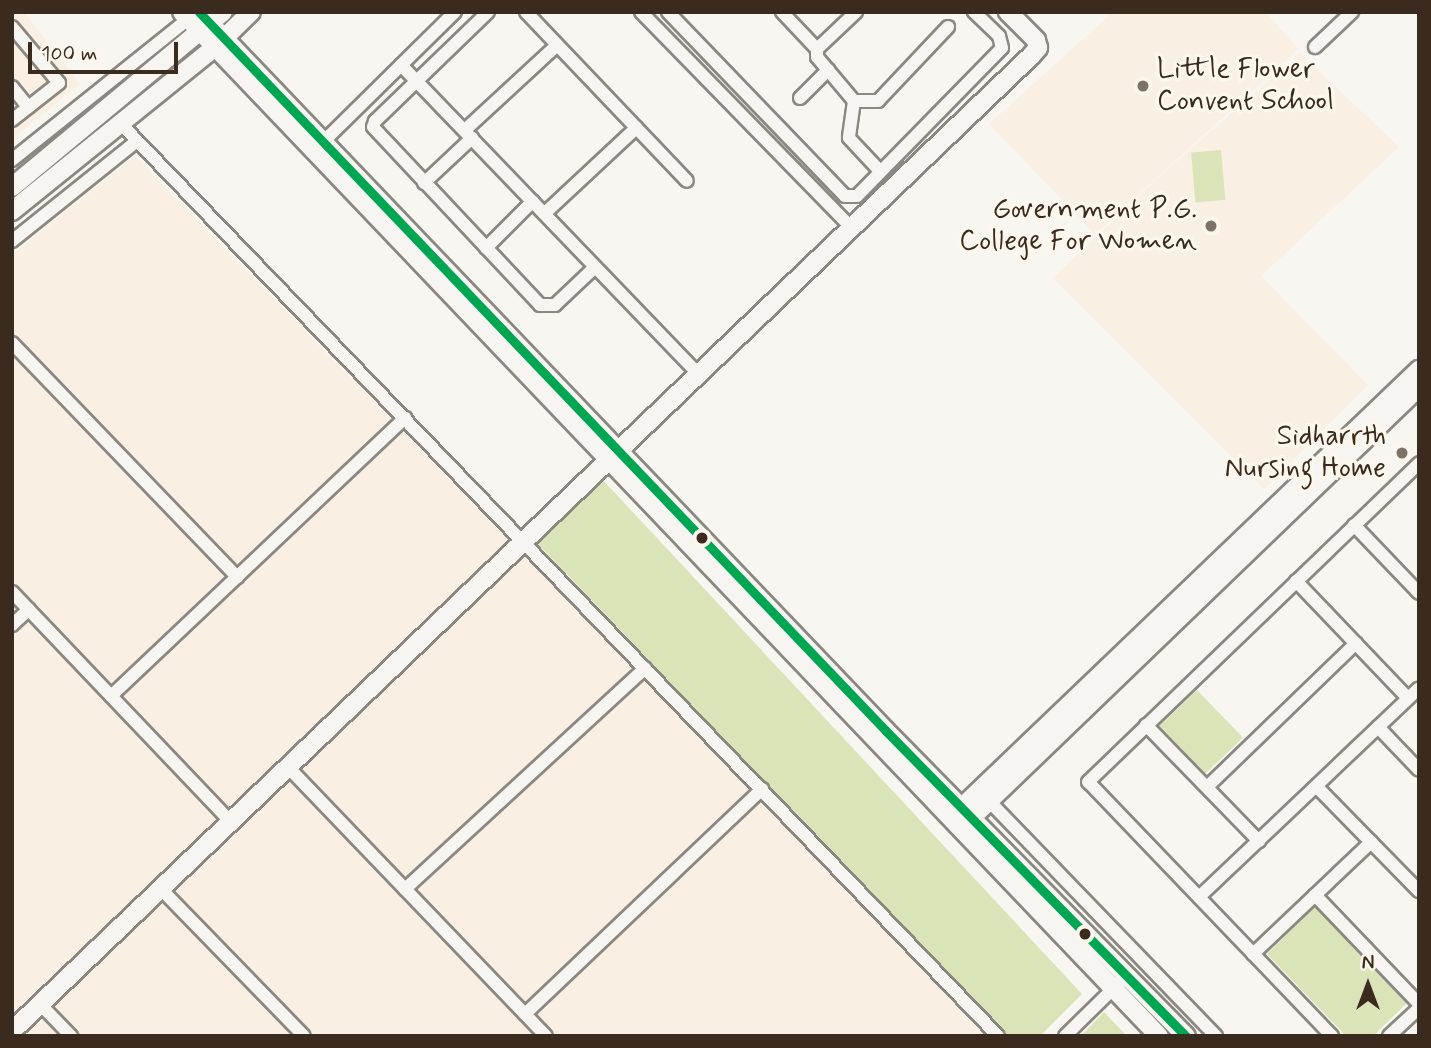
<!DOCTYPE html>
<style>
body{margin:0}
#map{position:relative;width:1431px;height:1048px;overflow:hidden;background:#f8f6f0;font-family:Mynerve,sans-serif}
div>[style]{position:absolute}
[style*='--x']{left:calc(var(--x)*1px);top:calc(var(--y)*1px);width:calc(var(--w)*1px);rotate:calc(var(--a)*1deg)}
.built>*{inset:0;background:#f9efe2}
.green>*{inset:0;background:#dae4b8;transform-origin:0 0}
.roads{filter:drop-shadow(2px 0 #8b8781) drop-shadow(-2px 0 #8b8781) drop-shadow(0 2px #8b8781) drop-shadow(0 -2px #8b8781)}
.street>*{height:12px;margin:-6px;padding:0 6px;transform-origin:6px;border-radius:6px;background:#f6f5f1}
.secondary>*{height:18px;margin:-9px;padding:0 9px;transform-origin:9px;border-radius:9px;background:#f6f5f1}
.bus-1>*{height:9px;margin:-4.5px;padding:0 4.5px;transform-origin:4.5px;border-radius:4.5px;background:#00a651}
.dots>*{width:19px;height:19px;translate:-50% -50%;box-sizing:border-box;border:4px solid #fbf7ec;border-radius:50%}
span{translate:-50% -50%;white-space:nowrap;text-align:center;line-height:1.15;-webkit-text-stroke:7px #fbf7ec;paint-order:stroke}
.poi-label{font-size:28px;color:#3b2a1e}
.left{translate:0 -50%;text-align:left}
.right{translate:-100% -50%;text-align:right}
.frame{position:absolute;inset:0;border:14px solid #3b2a1e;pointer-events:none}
.north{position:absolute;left:1333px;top:950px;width:70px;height:70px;-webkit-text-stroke:5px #fbf7ec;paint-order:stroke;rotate:0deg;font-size:19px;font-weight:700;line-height:28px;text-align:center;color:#3b2a1e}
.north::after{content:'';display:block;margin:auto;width:24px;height:32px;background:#3b2a1e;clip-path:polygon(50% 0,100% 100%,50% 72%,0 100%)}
.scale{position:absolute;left:28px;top:42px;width:150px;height:32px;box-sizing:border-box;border:4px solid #3b2a1e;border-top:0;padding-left:9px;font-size:21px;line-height:24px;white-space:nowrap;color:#3b2a1e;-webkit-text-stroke:5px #fbf7ec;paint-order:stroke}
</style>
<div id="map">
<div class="built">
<div style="clip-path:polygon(12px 12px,24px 12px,80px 84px,12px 139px)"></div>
<div style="clip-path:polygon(1113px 12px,1266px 12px,1298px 49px,1095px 234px,989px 124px)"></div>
<div style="clip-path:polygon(1300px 53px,1399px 147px,1261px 276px,1368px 385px,1264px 489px,1053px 278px,1161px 175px)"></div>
<div style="clip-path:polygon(135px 156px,714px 751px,985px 1036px,12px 1036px,12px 255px)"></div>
</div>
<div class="green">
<div style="left:1221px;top:150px;width:50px;height:30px;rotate:85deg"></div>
<div style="clip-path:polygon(601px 478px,1082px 994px,1040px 1036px,1008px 1036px,535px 541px)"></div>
<div style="left:1197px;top:690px;width:66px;height:52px;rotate:46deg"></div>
<div style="clip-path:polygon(1315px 907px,1407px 1003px,1373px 1036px,1346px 1036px,1267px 954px)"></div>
<div style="clip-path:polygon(1104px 1012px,1127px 1036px,1081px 1036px)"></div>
</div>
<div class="roads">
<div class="street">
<div style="--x:488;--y:12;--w:157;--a:136"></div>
<div style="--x:375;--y:121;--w:6;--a:108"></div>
<div style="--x:373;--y:127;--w:244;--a:46.8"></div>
<div style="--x:540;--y:305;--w:15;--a:0"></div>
<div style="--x:555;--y:305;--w:54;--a:-43.5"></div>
<div style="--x:526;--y:12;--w:233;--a:46.4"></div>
<div style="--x:641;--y:12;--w:302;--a:45.7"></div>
<div style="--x:668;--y:12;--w:255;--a:46.1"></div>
<div style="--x:845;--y:196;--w:12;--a:0"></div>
<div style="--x:857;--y:196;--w:207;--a:-45.6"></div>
<div style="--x:1002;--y:48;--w:12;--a:-104"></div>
<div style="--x:999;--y:36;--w:35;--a:-136"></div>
<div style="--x:782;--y:12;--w:51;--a:46.6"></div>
<div style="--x:817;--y:49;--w:54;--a:-43.5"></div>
<div style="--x:12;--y:27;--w:73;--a:50"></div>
<div style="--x:59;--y:83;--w:60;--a:141.8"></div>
<div style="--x:1315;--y:47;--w:51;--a:-43.4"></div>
<div style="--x:817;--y:49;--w:8;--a:90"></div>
<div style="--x:817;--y:57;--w:57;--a:49.9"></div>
<div style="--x:854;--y:101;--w:24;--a:0"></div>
<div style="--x:878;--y:101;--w:102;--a:-46.6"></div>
<div style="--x:401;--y:65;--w:430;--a:46.1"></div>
<div style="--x:12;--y:87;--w:26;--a:51"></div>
<div style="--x:800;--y:98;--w:40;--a:-45"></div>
<div style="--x:854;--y:101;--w:37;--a:98"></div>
<div style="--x:849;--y:138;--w:45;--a:46.8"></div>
<div style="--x:121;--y:124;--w:1265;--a:46.12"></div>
<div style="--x:465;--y:130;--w:125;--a:-42.7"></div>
<div style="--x:319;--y:146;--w:191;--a:-44.6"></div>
<div style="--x:12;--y:160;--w:226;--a:-38.7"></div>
<div style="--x:424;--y:183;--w:66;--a:-43.2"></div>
<div style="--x:545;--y:213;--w:125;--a:-43"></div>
<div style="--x:12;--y:241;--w:160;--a:-38.7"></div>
<div style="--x:486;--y:248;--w:66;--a:-45"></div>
<div style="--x:12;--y:343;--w:325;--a:46.1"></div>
<div style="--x:1354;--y:525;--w:94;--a:46.3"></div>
<div style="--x:1296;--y:581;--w:162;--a:46.3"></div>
<div style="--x:12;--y:592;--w:316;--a:46.4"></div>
<div style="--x:12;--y:625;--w:23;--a:-43"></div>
<div style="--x:111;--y:696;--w:405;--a:-43.4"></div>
<div style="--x:1146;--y:725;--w:162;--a:45.8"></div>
<div style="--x:1378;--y:727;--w:59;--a:46.4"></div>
<div style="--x:287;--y:766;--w:374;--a:46.2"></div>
<div style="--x:1207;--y:787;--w:207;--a:-44"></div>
<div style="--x:1317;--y:787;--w:146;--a:45.6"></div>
<div style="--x:989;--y:801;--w:327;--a:46"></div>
<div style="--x:160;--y:888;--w:206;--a:45.8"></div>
<div style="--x:405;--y:889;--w:326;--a:-42.6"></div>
<div style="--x:1315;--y:895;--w:151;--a:46.3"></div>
<div style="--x:1199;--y:897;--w:303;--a:-43.5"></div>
<div style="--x:1253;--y:954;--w:163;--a:-43.5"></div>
<div style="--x:40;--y:1004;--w:45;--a:45.9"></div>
<div style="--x:525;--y:1014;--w:327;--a:-43.5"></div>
<div style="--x:1065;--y:1036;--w:87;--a:-44.5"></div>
<div style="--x:1332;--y:1036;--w:352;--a:-133.8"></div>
<div style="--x:1088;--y:782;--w:460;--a:-43.9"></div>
<div style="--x:1389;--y:1036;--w:41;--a:-43"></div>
</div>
<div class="secondary">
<div style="--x:182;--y:12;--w:1415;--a:46.35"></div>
<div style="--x:199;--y:12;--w:994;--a:46.3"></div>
<div style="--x:886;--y:731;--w:428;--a:45.5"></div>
<div style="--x:12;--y:187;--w:274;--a:-39.7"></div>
<div style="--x:12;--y:211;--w:261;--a:-38.9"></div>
<div style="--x:215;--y:47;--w:50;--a:-44.2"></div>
<div style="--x:956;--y:813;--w:641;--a:-43.74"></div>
<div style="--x:965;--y:824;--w:630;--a:-43.91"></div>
<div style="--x:12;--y:1031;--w:1410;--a:-43.74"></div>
<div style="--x:1031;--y:56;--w:11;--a:-49"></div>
<div style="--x:1038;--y:48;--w:8;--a:-104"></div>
<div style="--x:1036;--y:40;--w:40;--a:-135"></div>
</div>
</div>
<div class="bus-1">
<div style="--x:199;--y:12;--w:994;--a:46.3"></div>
<div style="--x:886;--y:731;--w:428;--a:45.5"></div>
</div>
<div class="dots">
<div style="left:1143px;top:86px;background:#7d7168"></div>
<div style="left:1211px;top:226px;background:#7d7168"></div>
<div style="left:1402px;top:453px;background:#7d7168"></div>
<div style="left:702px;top:538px;background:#3b2a1e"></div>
<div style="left:1085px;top:934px;background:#3b2a1e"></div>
</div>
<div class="poi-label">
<span class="left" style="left:1157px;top:86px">Little Flower<br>Convent School</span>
<span class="right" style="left:1197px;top:226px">Government P.G.<br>College For Women</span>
<span class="right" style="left:1386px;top:453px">Sidharrth<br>Nursing Home</span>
</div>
<div class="frame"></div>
<div class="north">N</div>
<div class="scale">100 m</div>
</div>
